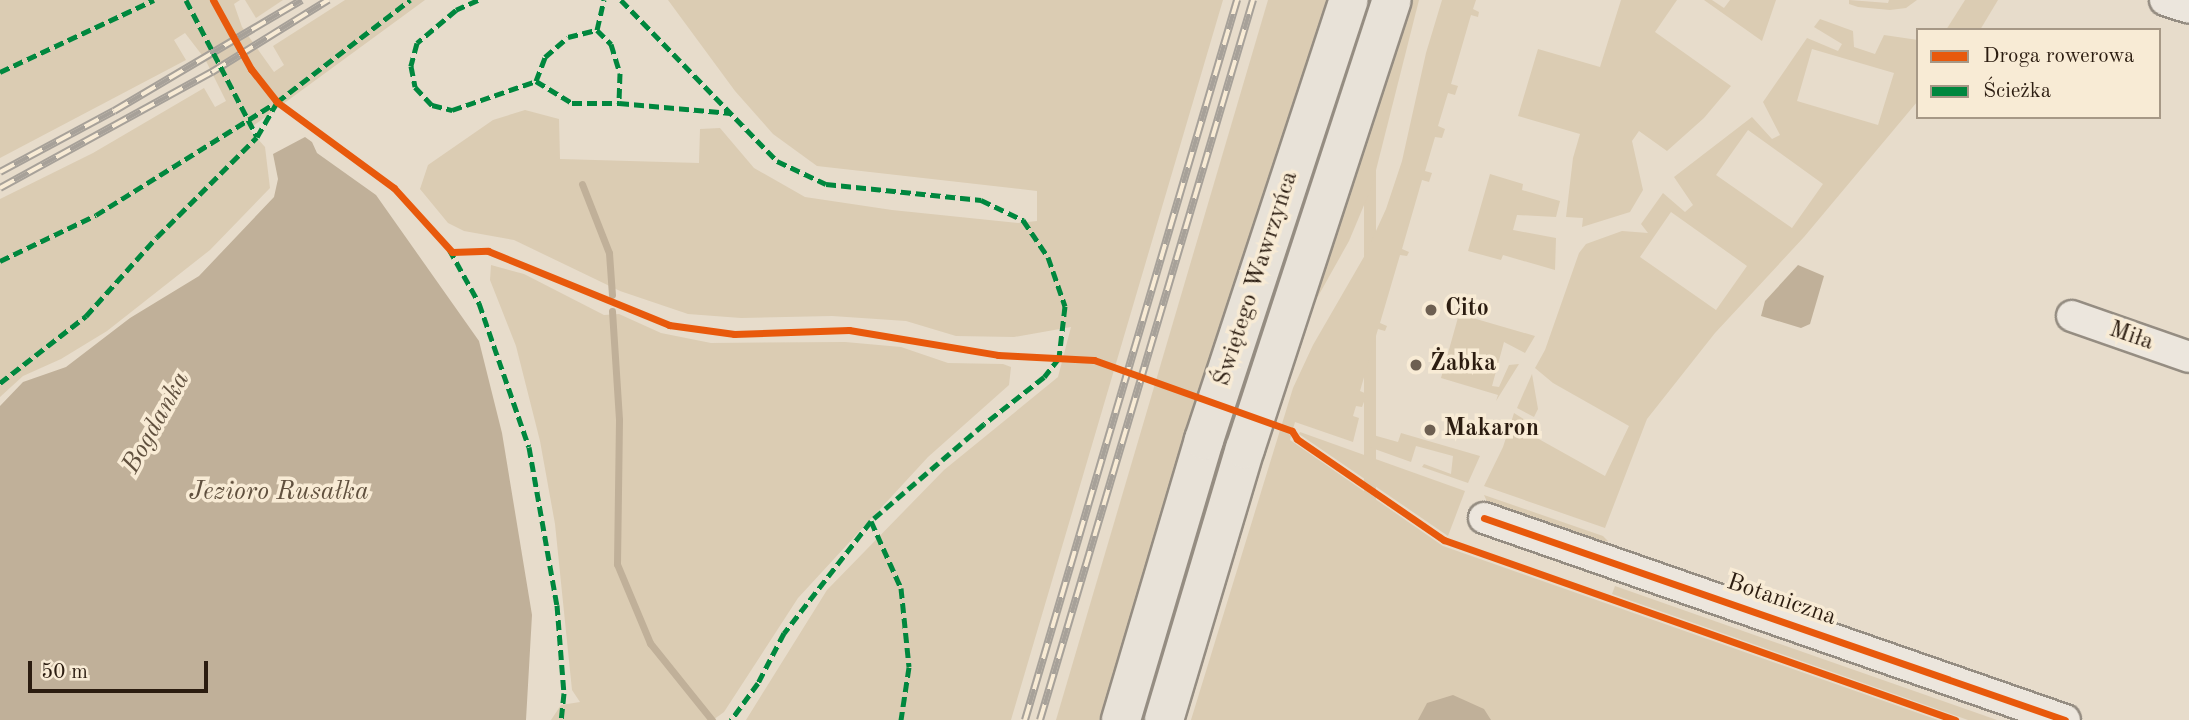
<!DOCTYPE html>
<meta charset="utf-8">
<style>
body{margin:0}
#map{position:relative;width:2189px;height:720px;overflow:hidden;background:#e7dccb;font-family:"Old Standard TT",serif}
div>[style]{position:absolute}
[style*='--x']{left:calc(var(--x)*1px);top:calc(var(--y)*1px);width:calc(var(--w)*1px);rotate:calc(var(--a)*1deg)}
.green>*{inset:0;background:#dbccb3;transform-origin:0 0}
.water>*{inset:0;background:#c0b099}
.stream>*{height:7px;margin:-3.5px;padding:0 3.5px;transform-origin:3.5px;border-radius:3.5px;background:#c0b099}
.roads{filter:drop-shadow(2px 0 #958d82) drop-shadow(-2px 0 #958d82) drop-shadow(0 2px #958d82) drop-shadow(0 -2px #958d82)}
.minor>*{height:30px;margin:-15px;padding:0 15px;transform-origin:15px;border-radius:15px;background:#ece6dd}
.major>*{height:38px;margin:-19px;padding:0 19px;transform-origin:19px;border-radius:19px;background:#e8e2d8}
.rail>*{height:8px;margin-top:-4px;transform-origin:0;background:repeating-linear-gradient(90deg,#f8ebd5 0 16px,#a7a199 0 32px);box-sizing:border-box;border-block:2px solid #a7a199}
.quiet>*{height:5px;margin-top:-2.5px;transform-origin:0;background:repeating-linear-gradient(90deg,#00873e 0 10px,transparent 0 15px)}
.cycleway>*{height:7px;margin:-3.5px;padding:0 3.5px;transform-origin:3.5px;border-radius:3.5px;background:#e8590c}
.dots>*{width:19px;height:19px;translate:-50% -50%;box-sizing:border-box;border:4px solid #f8ebd5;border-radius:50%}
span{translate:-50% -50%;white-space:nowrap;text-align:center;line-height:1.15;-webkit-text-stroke:7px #f8ebd5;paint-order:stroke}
.street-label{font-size:24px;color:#2b1c10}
.poi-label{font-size:24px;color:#2b1c10;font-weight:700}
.left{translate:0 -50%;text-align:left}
.water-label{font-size:26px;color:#60503e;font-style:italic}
.legend{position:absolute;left:1916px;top:28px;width:245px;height:91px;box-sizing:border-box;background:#f8ebd5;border:2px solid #a69886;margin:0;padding:9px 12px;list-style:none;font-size:21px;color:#2b1c10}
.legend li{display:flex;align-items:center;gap:14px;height:35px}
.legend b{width:35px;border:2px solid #a69886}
.scale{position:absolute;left:28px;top:661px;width:180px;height:32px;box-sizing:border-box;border:4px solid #2b1c10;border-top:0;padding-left:9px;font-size:21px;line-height:24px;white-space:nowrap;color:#2b1c10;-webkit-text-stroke:5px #f8ebd5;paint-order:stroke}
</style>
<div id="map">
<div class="green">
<div style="clip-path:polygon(0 0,240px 0,234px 4px,242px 27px,274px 72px,284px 65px,273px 46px,345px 0,425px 0,249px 129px,265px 147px,270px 188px,210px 250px,107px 331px,61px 359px,23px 376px,0 397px,0 199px,93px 153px,204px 88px,215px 107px,226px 101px,205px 59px,185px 33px,174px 40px,186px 60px,0 158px)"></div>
<div style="clip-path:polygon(245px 0,283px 0,256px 18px)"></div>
<div style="clip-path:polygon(668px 0,1223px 0,1011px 720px,746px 720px,827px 590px,944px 470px,1058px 377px,1071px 327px,1014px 337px,956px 336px,906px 321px,832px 316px,741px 318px,688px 314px,620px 291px,514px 240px,464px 231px,448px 223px,420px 189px,428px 165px,493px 120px,525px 110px,559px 119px,560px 159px,699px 163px,700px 129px,720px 128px,754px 168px,805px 197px,892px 210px,1018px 223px,1037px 221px,1037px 191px,817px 166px,773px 134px,735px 91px)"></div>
<div style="clip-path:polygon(1268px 0,1333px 0,1142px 597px,1099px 720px,1056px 720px)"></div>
<div style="left:1364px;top:0;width:12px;height:755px"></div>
<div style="clip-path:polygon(1408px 0,1419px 0,1372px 186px,1349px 241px,1307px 316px)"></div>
<div style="clip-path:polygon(1442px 0,1476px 0,1473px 9px,1479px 12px,1478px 17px,1471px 15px,1451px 84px,1458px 86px,1455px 95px,1448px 93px,1438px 126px,1445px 129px,1442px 138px,1435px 137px,1425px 171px,1432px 173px,1429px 182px,1422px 180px,1402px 249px,1409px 252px,1407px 256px,1400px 255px,1380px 323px,1387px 326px,1385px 331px,1378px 329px,1360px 391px,1367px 394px,1362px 407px,1356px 406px,1353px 416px,1359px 418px,1353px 442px,1295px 422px,1290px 440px,1443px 546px,1938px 720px,1191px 720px,1293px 388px,1313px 345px,1365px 255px,1386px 209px,1402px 161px,1426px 53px)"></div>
<div style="clip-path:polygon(1621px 0,1677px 0,1655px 32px,1731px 86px,1704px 118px,1667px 151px,1639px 131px,1632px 141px,1643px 190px,1630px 212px,1582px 227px,1583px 218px,1566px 217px,1573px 158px,1580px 134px,1518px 116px,1538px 49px,1600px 67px)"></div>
<div style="clip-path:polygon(1704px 0,1712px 0,1724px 8px,1730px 0,1776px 0,1762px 41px)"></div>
<div style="clip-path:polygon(1849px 0,1888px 3px,1889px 0,1917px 0,1906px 8px,1890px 10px,1858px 7px,1849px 4px)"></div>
<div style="clip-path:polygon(1965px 0,1998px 0,1980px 30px,1946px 30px)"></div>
<div style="clip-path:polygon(evenodd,1820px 19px,1853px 31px,1854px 47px,1875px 54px,1884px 35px,1918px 40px,1917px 102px,1804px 237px,1715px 333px,1647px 419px,1605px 528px,1484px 486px,1503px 447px,1514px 413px,1530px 423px,1523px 437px,1528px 433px,1605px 476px,1629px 426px,1553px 383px,1535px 368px,1545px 350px,1579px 253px,1586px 244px,1622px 231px,1648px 233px,1641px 224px,1663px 193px,1685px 212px,1693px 205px,1674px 177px,1752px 117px,1772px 139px,1780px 135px,1763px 102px,1807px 38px,1838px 51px,1842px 44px,1814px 27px,1820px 19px,1812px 49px,1894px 73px,1878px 125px,1797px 101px,1812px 49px,1820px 19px,1748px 130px,1823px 184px,1792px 228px,1716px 175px,1748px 130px,1820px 19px,1671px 212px,1747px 266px,1716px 310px,1640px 257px,1671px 212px)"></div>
<div style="clip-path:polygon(1490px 174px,1523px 184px,1522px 190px,1560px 201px,1556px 217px,1517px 215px,1513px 230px,1556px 238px,1555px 270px,1503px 255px,1501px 260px,1468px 251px)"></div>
<div style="clip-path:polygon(491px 265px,524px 274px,604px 315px,619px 314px,661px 333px,711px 343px,845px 342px,901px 347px,948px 363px,1003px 364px,1011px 367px,1009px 385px,928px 457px,798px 598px,724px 712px,713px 720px,551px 720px,561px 705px,580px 702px,572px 690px,555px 524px,540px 441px,516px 346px,490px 280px)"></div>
<div style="clip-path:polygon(1459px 314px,1535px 336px,1525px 353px,1504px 342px,1492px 386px,1499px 387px,1509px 365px,1519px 364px,1496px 401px,1498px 395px,1441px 378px)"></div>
<div style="clip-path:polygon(1532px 374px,1538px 409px,1534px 417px,1517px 408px)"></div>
<div style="clip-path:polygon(1300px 432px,1465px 491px,1448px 536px,1299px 434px)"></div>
<div style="clip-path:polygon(1401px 433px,1480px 456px,1468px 483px,1422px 467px,1424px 464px,1451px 474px,1453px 456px,1416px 446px,1411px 462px,1369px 447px,1373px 435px,1398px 442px)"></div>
<div style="clip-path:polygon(1484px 495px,1603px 536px,1608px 541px,1603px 542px,1607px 545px,1489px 506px)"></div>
<div style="clip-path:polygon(1615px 586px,1997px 720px,1968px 720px,1612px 594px)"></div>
</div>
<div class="water">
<div style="clip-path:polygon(305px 137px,312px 142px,317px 153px,376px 195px,479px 341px,502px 433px,532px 615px,526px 720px,0 720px,0 406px,23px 382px,66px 367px,130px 318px,199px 276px,274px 197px,278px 179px,273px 154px)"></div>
<div style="clip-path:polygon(1798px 265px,1824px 276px,1810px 324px,1801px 328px,1761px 316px,1765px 301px)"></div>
<div style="clip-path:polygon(1453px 695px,1484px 709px,1491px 720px,1418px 720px,1427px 703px)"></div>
</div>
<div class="stream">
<div style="--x:582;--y:184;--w:74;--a:68.6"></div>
<div style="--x:609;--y:253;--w:42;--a:85.9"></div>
<div style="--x:612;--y:311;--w:109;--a:86.3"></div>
<div style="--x:619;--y:420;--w:144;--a:90.8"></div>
<div style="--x:617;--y:564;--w:86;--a:67.3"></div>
<div style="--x:650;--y:643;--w:99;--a:51.2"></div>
</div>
<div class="roads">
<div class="minor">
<div style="--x:2165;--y:0;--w:25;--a:18"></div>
<div style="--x:2072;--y:316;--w:124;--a:19.3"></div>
<div style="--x:1484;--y:518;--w:615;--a:19.17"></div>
</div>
<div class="major">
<div style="--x:1121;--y:720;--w:292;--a:-73.5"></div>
<div style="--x:1204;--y:440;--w:463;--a:-71.8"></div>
<div style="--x:1164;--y:720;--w:283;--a:-73.4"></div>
<div style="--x:1245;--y:449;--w:472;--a:-71.9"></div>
</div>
</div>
<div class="rail">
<div style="--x:0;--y:172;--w:129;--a:-28.2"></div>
<div style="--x:114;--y:111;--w:218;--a:-30.6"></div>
<div style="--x:0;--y:188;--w:242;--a:-28.7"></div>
<div style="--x:212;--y:72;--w:137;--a:-31.8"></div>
<div style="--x:1025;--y:720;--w:751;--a:-73.59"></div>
<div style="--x:1040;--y:720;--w:751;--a:-73.52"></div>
</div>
<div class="quiet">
<div style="--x:186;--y:0;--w:154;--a:62.6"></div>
<div style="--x:478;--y:0;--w:24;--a:156"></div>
<div style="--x:456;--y:10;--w:51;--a:139.8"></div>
<div style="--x:417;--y:43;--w:24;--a:105"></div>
<div style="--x:411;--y:66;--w:21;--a:79"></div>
<div style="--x:415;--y:87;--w:25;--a:47"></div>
<div style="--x:432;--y:105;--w:21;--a:14"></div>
<div style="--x:452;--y:110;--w:89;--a:-19"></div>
<div style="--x:536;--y:81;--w:42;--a:31.4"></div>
<div style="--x:572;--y:103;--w:47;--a:0"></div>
<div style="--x:619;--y:103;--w:112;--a:5.1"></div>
<div style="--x:621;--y:0;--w:224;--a:45.9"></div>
<div style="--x:777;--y:161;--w:54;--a:25.1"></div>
<div style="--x:826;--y:184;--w:156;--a:5.9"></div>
<div style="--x:981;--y:200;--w:47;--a:25.5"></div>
<div style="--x:1023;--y:220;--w:45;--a:56"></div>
<div style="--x:1048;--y:257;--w:52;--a:70.9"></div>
<div style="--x:1065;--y:306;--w:52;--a:96.6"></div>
<div style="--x:1059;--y:358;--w:24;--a:128"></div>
<div style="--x:1044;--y:377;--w:76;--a:141.9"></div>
<div style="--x:984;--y:424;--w:149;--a:139.4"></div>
<div style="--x:871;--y:521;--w:142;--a:127.8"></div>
<div style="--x:784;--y:633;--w:56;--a:117.5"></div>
<div style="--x:758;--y:683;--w:46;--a:126.1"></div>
<div style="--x:597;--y:30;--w:20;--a:45"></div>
<div style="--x:611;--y:44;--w:30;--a:73"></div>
<div style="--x:620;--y:73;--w:30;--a:92"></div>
<div style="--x:0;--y:72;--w:170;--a:-25.1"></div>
<div style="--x:536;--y:81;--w:26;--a:-69"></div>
<div style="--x:545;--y:57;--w:30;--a:-41"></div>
<div style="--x:568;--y:37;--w:30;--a:-14"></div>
<div style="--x:597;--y:30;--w:31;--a:-77"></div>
<div style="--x:449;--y:249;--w:62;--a:60.9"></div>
<div style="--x:479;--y:303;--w:152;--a:70.9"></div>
<div style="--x:529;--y:447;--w:160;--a:80"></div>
<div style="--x:557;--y:605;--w:88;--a:85.5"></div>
<div style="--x:564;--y:693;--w:27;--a:96"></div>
<div style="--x:0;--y:261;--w:106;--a:-25.6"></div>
<div style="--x:96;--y:215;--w:213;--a:-32"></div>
<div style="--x:277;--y:102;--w:168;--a:-37.5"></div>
<div style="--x:0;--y:383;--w:109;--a:-37.9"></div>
<div style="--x:86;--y:316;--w:106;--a:-48.1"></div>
<div style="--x:157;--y:237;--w:141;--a:-45"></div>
<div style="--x:257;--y:137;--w:38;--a:-60"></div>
<div style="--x:871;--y:521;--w:73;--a:65.9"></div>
<div style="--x:901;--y:588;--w:79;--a:84.2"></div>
<div style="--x:909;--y:667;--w:54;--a:98.6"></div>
</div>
<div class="cycleway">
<div style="--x:213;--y:0;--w:79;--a:61.2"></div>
<div style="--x:251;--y:69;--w:42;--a:51.8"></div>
<div style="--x:277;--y:102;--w:145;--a:36.3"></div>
<div style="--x:394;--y:188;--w:86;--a:47.8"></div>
<div style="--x:452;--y:252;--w:36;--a:-2"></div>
<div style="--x:488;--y:251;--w:196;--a:22.2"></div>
<div style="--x:669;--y:325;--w:66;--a:7.9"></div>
<div style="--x:734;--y:334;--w:115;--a:-2"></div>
<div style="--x:849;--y:330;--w:151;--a:9.5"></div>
<div style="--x:998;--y:355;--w:96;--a:3"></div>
<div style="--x:1094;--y:360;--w:210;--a:19.7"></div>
<div style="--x:1292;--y:431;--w:9;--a:58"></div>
<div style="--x:1297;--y:439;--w:178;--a:34.5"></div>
<div style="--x:1444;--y:540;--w:542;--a:19.4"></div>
<div style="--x:1484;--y:518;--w:615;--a:19.17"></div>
</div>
<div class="dots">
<div style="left:1431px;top:310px;background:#6d5f51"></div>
<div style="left:1416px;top:365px;background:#6d5f51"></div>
<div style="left:1430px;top:430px;background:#6d5f51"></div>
</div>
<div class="street-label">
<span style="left:1257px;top:279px;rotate:-72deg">Świętego Wawrzyńca</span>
<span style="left:2131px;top:337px;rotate:19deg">Miła</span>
<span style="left:1781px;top:601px;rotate:19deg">Botaniczna</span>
</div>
<div class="poi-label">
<span class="left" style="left:1445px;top:310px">Cito</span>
<span class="left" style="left:1430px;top:365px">Żabka</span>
<span class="left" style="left:1444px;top:430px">Makaron</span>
</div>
<div class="water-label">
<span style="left:157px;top:423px;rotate:-61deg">Bogdanka</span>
<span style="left:279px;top:493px">Jezioro Rusałka</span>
</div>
<ul class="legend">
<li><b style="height:9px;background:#e8590c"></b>Droga rowerowa</li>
<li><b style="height:9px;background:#00873e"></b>Ścieżka</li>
</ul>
<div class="scale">50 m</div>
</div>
